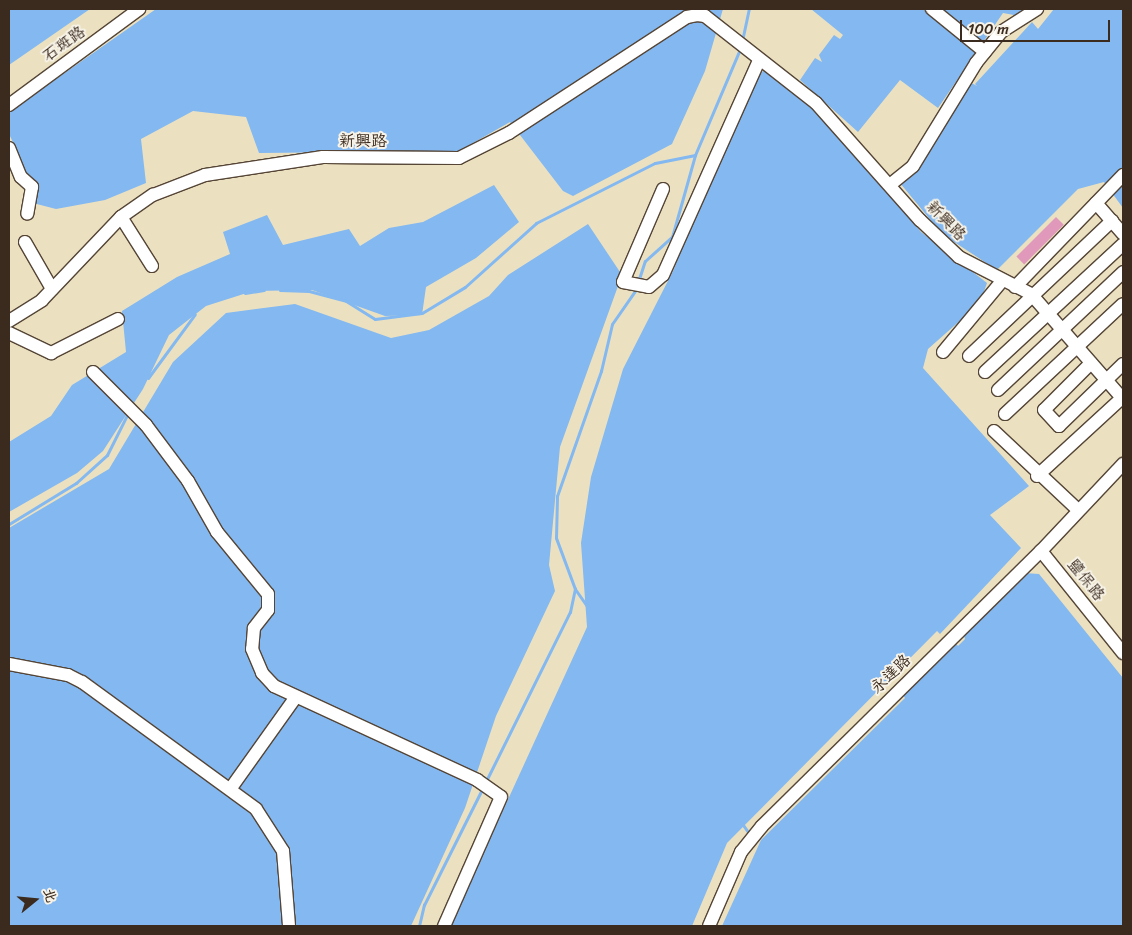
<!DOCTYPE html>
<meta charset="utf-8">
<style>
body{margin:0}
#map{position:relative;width:1132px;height:935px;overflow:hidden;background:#ebe1c0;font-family:Sriracha,"LXGW WenKai TC",sans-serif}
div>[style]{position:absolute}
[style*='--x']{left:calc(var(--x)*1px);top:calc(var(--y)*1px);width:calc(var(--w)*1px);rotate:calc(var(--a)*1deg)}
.water>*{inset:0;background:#83b8f1}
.stream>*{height:3px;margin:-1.5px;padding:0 1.5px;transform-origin:1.5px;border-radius:1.5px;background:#83b8f1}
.building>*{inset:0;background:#e199bb;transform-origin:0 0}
.roads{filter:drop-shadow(1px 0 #554536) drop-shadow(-1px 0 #554536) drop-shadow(0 1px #554536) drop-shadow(0 -1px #554536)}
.minor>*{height:12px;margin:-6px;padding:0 6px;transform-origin:6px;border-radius:6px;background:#fff}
span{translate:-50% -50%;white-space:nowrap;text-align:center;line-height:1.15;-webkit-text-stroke:4px #f7f3e8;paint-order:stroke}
.street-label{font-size:16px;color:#3b2a1e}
.frame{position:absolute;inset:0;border:10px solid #3b2a1e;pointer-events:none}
.north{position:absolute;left:10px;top:875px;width:50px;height:50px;-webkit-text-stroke:4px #f7f3e8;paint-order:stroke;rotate:73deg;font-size:14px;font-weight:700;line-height:20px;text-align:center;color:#3b2a1e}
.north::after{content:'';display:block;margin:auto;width:18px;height:22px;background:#3b2a1e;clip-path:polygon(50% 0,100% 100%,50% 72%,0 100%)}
.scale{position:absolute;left:960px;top:20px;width:150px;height:22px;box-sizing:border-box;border:2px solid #3b2a1e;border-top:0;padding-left:6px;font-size:15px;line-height:18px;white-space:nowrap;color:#3b2a1e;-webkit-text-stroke:4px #f7f3e8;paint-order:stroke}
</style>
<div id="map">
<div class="water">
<div style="clip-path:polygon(9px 9px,90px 9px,9px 65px)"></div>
<div style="clip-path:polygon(156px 9px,723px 9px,705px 71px,672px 144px,573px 196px,563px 191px,510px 122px,459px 151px,259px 153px,246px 117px,193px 111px,141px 139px,146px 183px,105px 200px,56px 209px,29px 202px,20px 157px,9px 134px,9px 112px)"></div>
<div style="clip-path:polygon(811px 9px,1031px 9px,1024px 17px,1003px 13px,938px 108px,900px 80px,858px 132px,800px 80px,815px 58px,822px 62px,819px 55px,834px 35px,840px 39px,843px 35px)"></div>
<div style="clip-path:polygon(1054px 9px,1123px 9px,1123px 208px,1104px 182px,1078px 189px,997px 270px,942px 234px,900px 183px,962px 78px,977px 86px,975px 84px,1032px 22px,1038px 29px)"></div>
<div style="clip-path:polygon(764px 70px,801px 98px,859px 155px,921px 232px,987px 283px,980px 303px,928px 349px,923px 368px,1029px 486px,990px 515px,1021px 548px,940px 634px,937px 631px,727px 843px,692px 926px,450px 926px,587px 627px,581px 543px,591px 477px,623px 369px,674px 269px,710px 169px,754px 80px)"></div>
<div style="clip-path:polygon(494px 185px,519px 222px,476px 258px,426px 287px,422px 315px,385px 316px,312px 290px,253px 291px,206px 306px,169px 335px,143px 389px,103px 451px,77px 473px,9px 512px,9px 442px,51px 416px,72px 385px,126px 352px,122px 311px,177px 277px,230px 254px,223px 232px,267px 215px,283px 245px,349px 229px,360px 246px,389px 228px,423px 222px)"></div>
<div style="clip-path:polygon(588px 224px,622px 275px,560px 447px,549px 565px,555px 591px,496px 716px,465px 808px,411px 926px,9px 926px,9px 528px,109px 469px,173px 362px,226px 313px,295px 304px,391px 338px,429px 330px,489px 296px,508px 275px)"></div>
<div style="clip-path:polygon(1024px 573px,1039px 574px,1123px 678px,1123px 926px,722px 926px,761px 840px,905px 698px,901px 692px,954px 641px,958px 646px,965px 639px,963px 632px)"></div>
</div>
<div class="stream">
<div style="--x:742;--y:41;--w:33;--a:-78"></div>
<div style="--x:638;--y:282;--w:22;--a:-72"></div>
<div style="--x:645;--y:261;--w:36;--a:-42"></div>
<div style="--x:672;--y:237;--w:85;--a:-74.3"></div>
<div style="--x:695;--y:155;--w:115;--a:-67"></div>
<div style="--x:280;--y:290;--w:29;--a:2"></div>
<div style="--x:309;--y:291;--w:38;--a:15"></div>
<div style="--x:346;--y:301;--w:34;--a:32"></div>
<div style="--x:375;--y:319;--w:47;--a:-7.3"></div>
<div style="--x:422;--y:313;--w:50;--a:-31.2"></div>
<div style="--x:465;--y:287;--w:96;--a:-42"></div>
<div style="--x:536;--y:223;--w:133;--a:-26.8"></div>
<div style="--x:655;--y:163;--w:41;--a:-11.3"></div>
<div style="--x:245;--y:293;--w:19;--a:-9"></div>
<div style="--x:148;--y:378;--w:79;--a:-53.7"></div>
<div style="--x:9;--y:524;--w:79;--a:-31.5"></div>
<div style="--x:76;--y:483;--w:42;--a:-42.1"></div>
<div style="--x:107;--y:455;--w:49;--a:-63.4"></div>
<div style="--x:575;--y:589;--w:24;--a:55"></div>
<div style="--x:485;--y:783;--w:191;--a:-63.6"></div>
<div style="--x:570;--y:612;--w:24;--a:-78"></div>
<div style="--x:575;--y:589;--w:54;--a:-110.4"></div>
<div style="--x:556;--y:538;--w:42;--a:-88.6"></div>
<div style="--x:557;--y:496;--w:133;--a:-70.6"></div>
<div style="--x:601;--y:371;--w:48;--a:-76.8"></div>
<div style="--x:612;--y:324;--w:44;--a:-55.2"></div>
<div style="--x:741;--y:822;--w:16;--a:55"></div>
<div style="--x:419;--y:926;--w:22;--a:-77"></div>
<div style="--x:424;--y:905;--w:130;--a:-63.4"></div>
</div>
<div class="building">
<div style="left:1056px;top:217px;width:11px;height:56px;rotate:45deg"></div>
</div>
<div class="roads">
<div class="minor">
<div style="--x:932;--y:9;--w:68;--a:39.1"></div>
<div style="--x:9;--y:105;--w:162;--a:-36.4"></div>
<div style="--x:9;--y:148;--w:31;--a:68"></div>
<div style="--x:21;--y:177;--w:15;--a:42"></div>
<div style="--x:32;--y:187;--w:27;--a:100"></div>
<div style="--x:891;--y:184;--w:28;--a:-39"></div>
<div style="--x:913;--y:166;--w:121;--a:-58.5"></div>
<div style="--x:976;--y:63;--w:40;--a:-51"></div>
<div style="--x:1001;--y:32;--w:43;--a:-32.6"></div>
<div style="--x:663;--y:189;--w:101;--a:113.3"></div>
<div style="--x:623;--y:282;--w:26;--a:11"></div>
<div style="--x:649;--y:287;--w:18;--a:-41"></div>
<div style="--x:663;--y:275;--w:235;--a:-65.9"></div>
<div style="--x:1096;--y:203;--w:41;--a:48.9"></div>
<div style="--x:121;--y:217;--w:58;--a:57.7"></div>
<div style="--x:25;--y:242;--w:54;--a:60.1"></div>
<div style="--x:1015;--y:287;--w:156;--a:-46"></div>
<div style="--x:9;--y:321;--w:39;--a:-32"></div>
<div style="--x:42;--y:300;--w:115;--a:-46.4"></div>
<div style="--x:121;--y:217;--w:39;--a:-35"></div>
<div style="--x:153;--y:195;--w:56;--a:-21"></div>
<div style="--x:205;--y:175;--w:119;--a:-8.7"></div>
<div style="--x:323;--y:157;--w:136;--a:0.4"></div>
<div style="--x:459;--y:158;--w:56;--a:-26.6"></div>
<div style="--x:509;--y:133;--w:212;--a:-33.1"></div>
<div style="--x:687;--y:17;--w:10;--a:-11"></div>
<div style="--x:697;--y:15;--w:8;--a:7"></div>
<div style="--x:705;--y:16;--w:141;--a:38.1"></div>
<div style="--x:816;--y:103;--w:157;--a:48.4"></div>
<div style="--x:920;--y:220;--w:54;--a:43.5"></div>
<div style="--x:959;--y:257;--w:81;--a:27.2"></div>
<div style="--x:1031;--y:294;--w:140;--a:48.8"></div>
<div style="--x:9;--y:333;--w:47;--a:25.5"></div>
<div style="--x:51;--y:353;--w:75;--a:-26.9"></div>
<div style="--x:943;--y:352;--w:92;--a:-50.3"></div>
<div style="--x:969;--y:356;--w:197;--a:-43.4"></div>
<div style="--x:1091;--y:363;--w:66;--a:135"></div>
<div style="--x:1044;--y:410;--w:22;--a:47"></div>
<div style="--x:1059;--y:426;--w:89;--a:-44.1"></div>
<div style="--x:93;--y:372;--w:75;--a:45"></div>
<div style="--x:146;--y:425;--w:70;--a:53.1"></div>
<div style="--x:188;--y:481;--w:59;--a:60.4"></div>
<div style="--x:217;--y:532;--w:80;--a:50.6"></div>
<div style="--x:268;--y:594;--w:16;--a:90"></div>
<div style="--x:268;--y:610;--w:23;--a:128"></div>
<div style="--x:254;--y:628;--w:21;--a:95"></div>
<div style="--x:252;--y:649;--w:26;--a:67"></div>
<div style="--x:262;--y:673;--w:18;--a:47"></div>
<div style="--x:274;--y:686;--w:224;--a:24.8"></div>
<div style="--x:477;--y:780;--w:29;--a:35"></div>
<div style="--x:501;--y:797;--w:141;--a:113.8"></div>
<div style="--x:985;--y:372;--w:188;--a:-42.8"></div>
<div style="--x:998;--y:390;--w:172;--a:-43.3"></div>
<div style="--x:1005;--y:414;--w:161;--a:-43"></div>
<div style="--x:994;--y:431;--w:114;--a:43.2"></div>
<div style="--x:1037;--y:476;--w:117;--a:-42.6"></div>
<div style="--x:1041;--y:551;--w:131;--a:51.2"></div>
<div style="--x:9;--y:664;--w:60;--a:10.6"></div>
<div style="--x:68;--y:675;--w:16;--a:27"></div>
<div style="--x:82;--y:682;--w:215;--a:36.1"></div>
<div style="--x:256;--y:809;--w:50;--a:57.3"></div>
<div style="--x:283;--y:851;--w:75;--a:85.4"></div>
<div style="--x:231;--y:788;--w:112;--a:-54.5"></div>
<div style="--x:709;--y:926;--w:81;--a:-66.6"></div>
<div style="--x:741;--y:852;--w:33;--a:-51"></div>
<div style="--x:762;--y:826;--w:392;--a:-44.6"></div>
<div style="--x:1041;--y:551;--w:120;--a:-46.7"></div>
</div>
</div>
<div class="street-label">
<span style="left:64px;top:44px;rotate:-36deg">石斑路</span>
<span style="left:363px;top:141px">新興路</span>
<span style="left:946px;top:221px;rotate:45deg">新興路</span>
<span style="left:1086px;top:580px;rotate:51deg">鹽保路</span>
<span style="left:891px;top:674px;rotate:-44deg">永達路</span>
</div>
<div class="frame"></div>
<div class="north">北</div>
<div class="scale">100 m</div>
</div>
